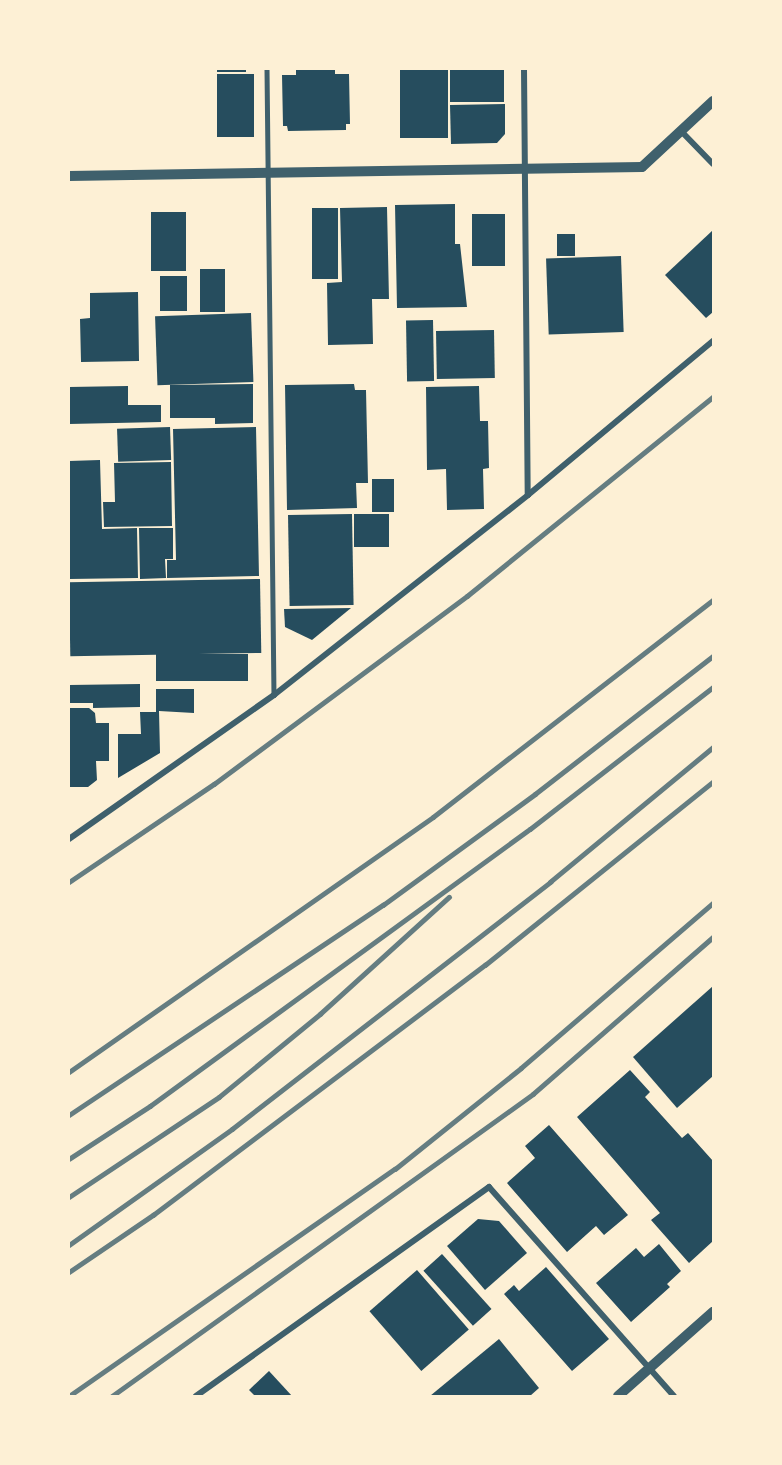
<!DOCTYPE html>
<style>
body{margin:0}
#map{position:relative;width:782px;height:1465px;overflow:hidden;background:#fdf0d5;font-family:"Fira Sans Condensed",sans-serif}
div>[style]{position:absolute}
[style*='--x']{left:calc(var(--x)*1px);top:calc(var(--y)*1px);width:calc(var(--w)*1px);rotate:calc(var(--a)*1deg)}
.building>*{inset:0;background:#264d5e;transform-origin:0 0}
.service>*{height:4.5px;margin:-2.25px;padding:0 2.25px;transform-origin:2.25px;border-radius:2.25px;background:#3f606c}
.minor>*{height:6px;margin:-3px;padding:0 3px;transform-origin:3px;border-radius:3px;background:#3f606c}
.tertiary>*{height:10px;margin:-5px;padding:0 5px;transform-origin:5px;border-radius:5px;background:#3f606c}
.rail>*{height:4.5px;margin:-2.25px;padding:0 2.25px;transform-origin:2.25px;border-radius:2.25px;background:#657d81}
span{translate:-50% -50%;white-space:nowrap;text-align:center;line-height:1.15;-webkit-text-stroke:6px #fdf0d5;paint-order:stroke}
.frame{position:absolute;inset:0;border:70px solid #fdf0d5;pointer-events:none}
</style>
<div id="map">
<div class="building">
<div style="left:217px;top:69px;width:29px;height:3px"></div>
<div style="clip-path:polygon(296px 69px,335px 69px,335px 74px,349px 74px,350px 124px,346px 124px,346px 130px,288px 131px,287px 126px,283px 126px,282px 75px,296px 75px)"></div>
<div style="left:400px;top:69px;width:48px;height:69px"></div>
<div style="left:450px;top:69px;width:54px;height:33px"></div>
<div style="left:217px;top:74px;width:37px;height:63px"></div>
<div style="clip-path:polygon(505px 104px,505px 134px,497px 143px,451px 144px,450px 105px)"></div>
<div style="clip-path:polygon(455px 204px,455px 244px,460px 244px,467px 307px,397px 308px,395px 205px)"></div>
<div style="clip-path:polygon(387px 207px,389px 299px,372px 299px,373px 344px,328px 345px,327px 283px,342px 282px,340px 208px)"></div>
<div style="left:312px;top:208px;width:26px;height:71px"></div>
<div style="left:151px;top:212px;width:35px;height:59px"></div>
<div style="left:472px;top:214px;width:33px;height:52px"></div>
<div style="clip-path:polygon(713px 230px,713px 312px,706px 318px,665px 275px)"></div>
<div style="left:557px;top:234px;width:18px;height:22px"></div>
<div style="left:621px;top:256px;width:76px;height:75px;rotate:88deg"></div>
<div style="left:200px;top:269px;width:25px;height:43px"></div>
<div style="left:160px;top:276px;width:27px;height:35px"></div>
<div style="clip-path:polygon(138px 292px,139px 361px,81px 362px,80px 319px,90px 318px,90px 293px)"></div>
<div style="left:251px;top:313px;width:69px;height:96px;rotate:88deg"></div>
<div style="left:433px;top:320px;width:61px;height:27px;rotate:89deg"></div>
<div style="left:494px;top:330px;width:48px;height:58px;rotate:89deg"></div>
<div style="clip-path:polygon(253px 384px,253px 423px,215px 424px,215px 418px,170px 418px,170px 385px)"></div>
<div style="clip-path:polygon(354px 384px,355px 390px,366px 390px,368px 483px,356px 483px,357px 508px,287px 510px,285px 385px)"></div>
<div style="clip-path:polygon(128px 386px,128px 405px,161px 405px,161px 422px,69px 424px,69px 387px)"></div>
<div style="clip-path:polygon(479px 386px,480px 421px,488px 421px,489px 468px,483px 469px,484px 509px,447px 510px,446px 469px,427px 470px,426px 387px)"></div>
<div style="left:170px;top:427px;width:33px;height:53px;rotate:88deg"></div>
<div style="clip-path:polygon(256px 427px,259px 576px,167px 578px,167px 560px,176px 560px,173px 429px)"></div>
<div style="clip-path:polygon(100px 460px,102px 529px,137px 528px,138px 578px,69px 579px,69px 461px)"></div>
<div style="clip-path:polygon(171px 462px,172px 526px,104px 527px,103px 502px,115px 502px,114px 463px)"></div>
<div style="left:372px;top:479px;width:22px;height:33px"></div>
<div style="left:352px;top:514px;width:91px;height:64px;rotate:89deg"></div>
<div style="left:354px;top:514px;width:35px;height:33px"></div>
<div style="clip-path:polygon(139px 528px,173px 528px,173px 559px,165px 559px,166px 578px,140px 579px)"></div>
<div style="left:260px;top:579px;width:74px;height:191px;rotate:89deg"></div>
<div style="clip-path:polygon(351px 608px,312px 640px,285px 627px,284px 609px)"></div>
<div style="left:248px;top:654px;width:27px;height:92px;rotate:90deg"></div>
<div style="clip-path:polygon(140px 684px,140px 707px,93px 708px,93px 703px,69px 703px,69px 685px)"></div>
<div style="clip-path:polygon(156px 689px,194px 689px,194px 713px,159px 711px,160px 753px,118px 778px,118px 734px,141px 734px,140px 712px,156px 712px)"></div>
<div style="clip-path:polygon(69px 708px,89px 708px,95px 713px,96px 723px,109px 723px,109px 761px,96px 761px,97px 780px,88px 787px,69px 787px)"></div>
<div style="clip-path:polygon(713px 986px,713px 1076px,677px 1108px,633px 1057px)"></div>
<div style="clip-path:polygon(630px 1070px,650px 1092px,645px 1097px,682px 1138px,688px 1133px,713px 1161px,713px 1241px,689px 1263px,651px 1220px,660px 1213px,577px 1117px)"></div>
<div style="clip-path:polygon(549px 1125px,628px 1215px,604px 1235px,596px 1226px,567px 1252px,507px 1183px,535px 1158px,525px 1146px)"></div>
<div style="clip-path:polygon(478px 1219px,499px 1221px,527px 1253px,485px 1290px,447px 1246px)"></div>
<div style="clip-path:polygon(659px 1244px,681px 1271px,667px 1284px,670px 1287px,631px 1322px,596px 1283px,636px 1248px,644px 1257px)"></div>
<div style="left:442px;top:1254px;width:74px;height:25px;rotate:48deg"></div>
<div style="clip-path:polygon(546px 1267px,609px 1339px,572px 1371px,504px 1294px,514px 1285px,519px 1291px)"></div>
<div style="left:417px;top:1270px;width:79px;height:63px;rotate:49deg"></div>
<div style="clip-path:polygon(499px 1339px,539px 1388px,530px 1396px,430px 1396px)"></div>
<div style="clip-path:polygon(269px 1371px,292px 1396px,255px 1396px,249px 1390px)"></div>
</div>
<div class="service">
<div style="--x:267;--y:69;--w:626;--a:89.36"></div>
</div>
<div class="minor">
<div style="--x:524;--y:69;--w:426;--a:89.5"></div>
<div style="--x:681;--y:131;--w:46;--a:45.9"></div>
<div style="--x:69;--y:839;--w:251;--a:-35.1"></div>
<div style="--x:274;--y:695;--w:323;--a:-38.2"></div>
<div style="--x:528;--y:495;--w:241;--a:-39.8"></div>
<div style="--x:196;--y:1396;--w:360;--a:-35.5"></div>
<div style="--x:489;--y:1187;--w:279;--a:48.5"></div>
</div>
<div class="tertiary">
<div style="--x:69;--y:176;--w:573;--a:-0.9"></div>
<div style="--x:642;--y:167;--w:97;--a:-42.9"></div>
<div style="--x:618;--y:1396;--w:127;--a:-41.5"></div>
</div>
<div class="rail">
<div style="--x:69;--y:882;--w:175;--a:-34.1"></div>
<div style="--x:214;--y:784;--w:315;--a:-36.6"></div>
<div style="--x:467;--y:596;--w:316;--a:-39"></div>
<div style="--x:69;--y:1072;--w:444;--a:-35"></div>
<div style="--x:433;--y:817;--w:354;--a:-37.8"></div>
<div style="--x:69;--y:1115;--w:378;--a:-33.8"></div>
<div style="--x:383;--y:905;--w:188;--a:-36.1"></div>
<div style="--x:535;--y:794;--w:225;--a:-37.8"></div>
<div style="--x:69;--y:1159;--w:97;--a:-33.2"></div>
<div style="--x:150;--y:1106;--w:470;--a:-36.1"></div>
<div style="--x:530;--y:829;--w:232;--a:-37.8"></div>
<div style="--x:69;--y:1197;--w:180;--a:-33.7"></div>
<div style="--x:219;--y:1097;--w:131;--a:-39.4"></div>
<div style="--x:320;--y:1014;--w:174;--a:-42.2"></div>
<div style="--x:69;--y:1245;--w:200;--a:-35.4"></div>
<div style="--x:232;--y:1129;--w:403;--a:-37.8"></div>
<div style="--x:550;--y:882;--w:212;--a:-39.6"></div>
<div style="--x:69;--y:1272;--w:102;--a:-34.2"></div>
<div style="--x:153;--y:1215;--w:416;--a:-37"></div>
<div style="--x:485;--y:965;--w:292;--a:-38.8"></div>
<div style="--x:69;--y:1396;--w:397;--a:-34.9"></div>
<div style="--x:395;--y:1169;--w:161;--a:-38.7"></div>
<div style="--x:521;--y:1068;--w:253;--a:-40.7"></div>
<div style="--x:112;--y:1396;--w:518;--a:-35.65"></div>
<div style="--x:533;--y:1094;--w:239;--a:-41.1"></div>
</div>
<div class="frame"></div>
</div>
